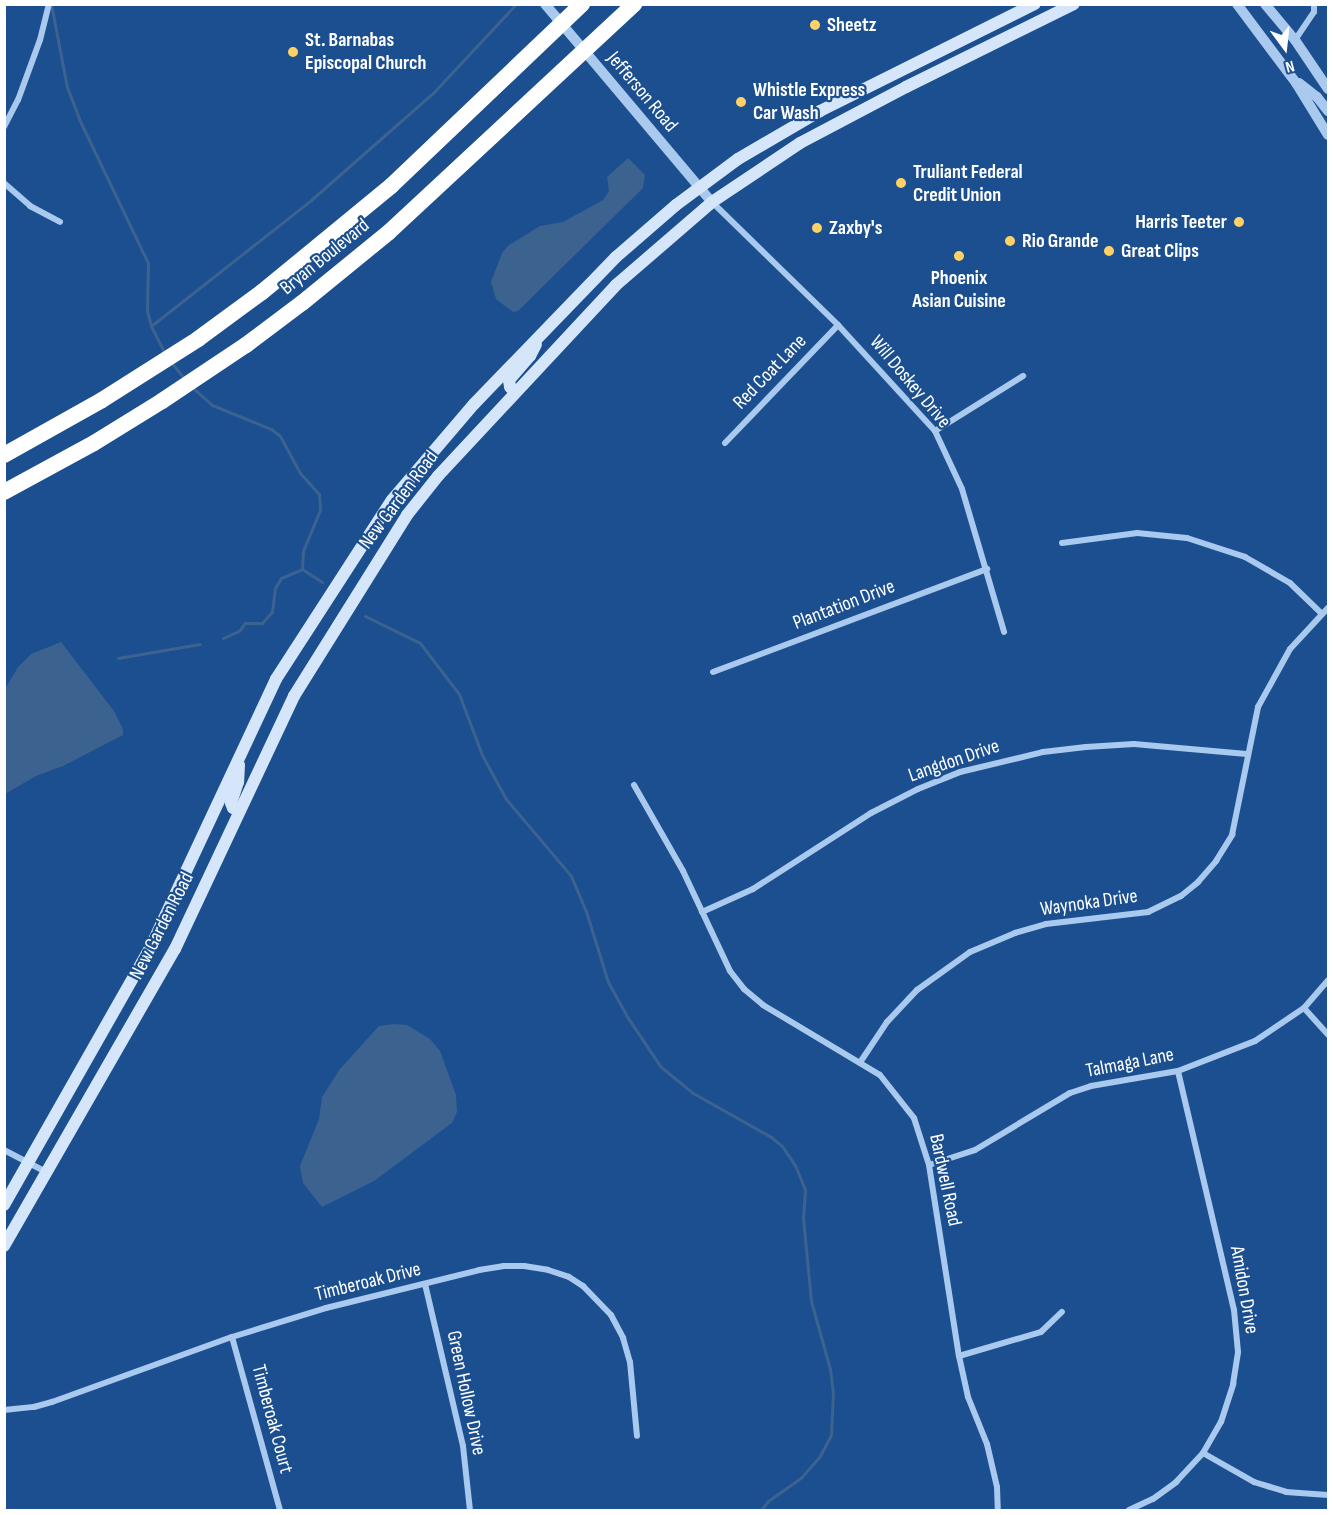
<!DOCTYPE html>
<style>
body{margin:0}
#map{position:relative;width:1333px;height:1515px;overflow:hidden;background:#1b4f8f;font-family:"Sofia Sans Condensed",sans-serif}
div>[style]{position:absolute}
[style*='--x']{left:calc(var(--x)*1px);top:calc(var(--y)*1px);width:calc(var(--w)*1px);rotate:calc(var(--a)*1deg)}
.water>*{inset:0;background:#3c6290}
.stream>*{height:3px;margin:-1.5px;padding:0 1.5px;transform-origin:1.5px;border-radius:1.5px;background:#3c6290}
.minor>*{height:6px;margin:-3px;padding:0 3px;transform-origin:3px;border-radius:3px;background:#a9c9ee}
.tertiary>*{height:10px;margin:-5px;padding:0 5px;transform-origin:5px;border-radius:5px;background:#a9c9ee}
.secondary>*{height:12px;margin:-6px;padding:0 6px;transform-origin:6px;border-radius:6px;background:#d6e6fa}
.motorway>*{height:16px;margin:-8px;padding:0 8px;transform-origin:8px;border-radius:8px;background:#fff}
.dots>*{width:16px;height:16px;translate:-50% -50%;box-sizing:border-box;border:3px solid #1b4f8f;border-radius:50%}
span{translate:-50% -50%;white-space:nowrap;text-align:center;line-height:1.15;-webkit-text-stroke:4.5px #1b4f8f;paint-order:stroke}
.poi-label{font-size:20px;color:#fff;font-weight:700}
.left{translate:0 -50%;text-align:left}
.right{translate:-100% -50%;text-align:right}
.street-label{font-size:20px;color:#fff}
.frame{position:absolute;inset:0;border:6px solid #fff;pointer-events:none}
.north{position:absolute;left:1255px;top:18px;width:60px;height:60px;-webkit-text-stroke:4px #1b4f8f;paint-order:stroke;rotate:165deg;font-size:16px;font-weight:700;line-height:24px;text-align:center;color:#fff}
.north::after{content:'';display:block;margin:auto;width:21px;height:27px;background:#fff;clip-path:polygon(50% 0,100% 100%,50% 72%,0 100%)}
</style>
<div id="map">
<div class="water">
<div style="clip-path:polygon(628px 158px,645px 175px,643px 188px,518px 311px,513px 312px,496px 299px,491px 282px,502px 253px,509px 245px,540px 226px,563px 222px,603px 200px,609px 191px,607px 177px)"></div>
<div style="clip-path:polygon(61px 642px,114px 711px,123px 729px,123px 735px,63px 766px,36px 776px,5px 794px,5px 689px,18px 667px,31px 654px)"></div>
<div style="clip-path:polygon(394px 1024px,407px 1025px,430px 1039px,440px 1051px,456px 1095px,457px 1112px,452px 1123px,374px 1181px,322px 1207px,303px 1183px,300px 1166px,319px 1119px,322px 1097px,340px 1069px,379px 1026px)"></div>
</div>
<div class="stream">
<div style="--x:51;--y:4;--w:85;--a:79.1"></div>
<div style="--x:67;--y:87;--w:34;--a:69"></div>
<div style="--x:79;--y:119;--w:160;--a:64.4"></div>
<div style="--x:148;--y:263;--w:48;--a:91.2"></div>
<div style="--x:147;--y:311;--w:16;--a:75"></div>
<div style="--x:151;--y:326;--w:29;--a:63"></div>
<div style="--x:151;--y:326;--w:204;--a:-38.2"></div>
<div style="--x:311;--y:200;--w:162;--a:-41.3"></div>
<div style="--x:433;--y:93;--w:122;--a:-47"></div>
<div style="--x:171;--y:362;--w:21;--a:51"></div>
<div style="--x:193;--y:388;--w:25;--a:42"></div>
<div style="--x:212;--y:405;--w:64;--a:22.1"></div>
<div style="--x:271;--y:429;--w:11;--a:38"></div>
<div style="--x:280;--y:436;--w:42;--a:61.6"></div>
<div style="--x:300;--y:473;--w:28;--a:48"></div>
<div style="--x:319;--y:494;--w:16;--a:86"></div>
<div style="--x:320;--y:510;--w:44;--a:112.5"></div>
<div style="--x:303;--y:551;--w:18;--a:93"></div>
<div style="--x:302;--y:569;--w:24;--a:33"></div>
<div style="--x:365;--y:616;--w:61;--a:26.1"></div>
<div style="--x:420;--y:643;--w:64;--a:52.6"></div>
<div style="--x:459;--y:694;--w:65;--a:69.3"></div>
<div style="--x:482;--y:755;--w:50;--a:61.4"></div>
<div style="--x:506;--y:799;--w:101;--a:49.8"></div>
<div style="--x:571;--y:876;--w:38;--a:67"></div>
<div style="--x:586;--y:911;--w:74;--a:72.8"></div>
<div style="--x:608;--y:982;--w:38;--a:61"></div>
<div style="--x:626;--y:1015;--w:63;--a:56.1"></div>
<div style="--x:661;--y:1067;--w:41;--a:39.1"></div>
<div style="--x:693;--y:1093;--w:90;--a:29.4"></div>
<div style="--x:771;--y:1137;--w:14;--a:39"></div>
<div style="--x:782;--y:1146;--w:23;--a:56"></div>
<div style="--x:795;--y:1165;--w:27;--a:68"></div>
<div style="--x:805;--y:1190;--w:28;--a:94"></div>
<div style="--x:803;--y:1218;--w:83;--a:84.5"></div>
<div style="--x:811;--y:1301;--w:71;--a:74.4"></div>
<div style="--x:830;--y:1369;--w:23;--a:83"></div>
<div style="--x:833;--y:1392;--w:43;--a:92.7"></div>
<div style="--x:831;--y:1435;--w:24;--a:118"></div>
<div style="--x:820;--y:1456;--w:28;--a:131"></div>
<div style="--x:802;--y:1477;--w:42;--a:144.8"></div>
<div style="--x:768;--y:1501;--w:11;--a:128"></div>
<div style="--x:223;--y:638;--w:17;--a:-24"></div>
<div style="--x:239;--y:631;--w:10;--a:-53"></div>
<div style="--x:245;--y:623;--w:17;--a:0"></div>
<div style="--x:262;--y:623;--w:15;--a:-48"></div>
<div style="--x:272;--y:612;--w:24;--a:-83"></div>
<div style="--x:275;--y:588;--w:12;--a:-59"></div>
<div style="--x:281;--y:578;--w:23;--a:-23"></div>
<div style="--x:118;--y:658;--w:83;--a:-9.7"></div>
</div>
<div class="minor">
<div style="--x:1295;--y:40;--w:34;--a:-56"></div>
<div style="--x:1314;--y:12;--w:8;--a:-90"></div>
<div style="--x:4;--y:127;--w:30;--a:-63"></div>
<div style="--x:18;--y:100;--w:64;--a:-69.9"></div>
<div style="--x:40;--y:40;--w:37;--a:-76"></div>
<div style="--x:4;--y:183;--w:35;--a:41"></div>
<div style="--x:30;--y:206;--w:34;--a:28"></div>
<div style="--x:712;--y:202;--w:176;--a:44.3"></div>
<div style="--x:838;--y:325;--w:144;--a:47.5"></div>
<div style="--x:935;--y:431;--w:64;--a:65"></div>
<div style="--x:962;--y:489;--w:149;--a:73.6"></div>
<div style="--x:935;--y:431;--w:104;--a:-32"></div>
<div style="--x:725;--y:443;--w:163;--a:-46.2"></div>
<div style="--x:1062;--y:543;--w:76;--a:-7.6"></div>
<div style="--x:1137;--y:533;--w:50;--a:5.7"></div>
<div style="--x:1187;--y:538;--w:61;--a:18.1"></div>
<div style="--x:1245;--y:557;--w:52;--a:30"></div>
<div style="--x:1290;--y:583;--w:43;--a:44.1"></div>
<div style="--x:713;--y:672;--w:293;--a:-20.6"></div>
<div style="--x:634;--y:785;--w:99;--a:60.3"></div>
<div style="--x:683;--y:871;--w:110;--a:64.8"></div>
<div style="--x:730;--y:971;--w:23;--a:52"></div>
<div style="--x:744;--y:989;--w:25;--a:40"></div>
<div style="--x:763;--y:1005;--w:136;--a:30.9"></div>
<div style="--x:880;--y:1075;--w:55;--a:51.7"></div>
<div style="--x:914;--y:1118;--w:49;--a:72.3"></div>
<div style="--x:929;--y:1165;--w:193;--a:81.1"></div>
<div style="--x:959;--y:1356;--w:42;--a:77.6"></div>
<div style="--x:968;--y:1397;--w:51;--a:68"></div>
<div style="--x:987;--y:1444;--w:44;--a:76.9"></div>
<div style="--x:997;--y:1487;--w:23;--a:88"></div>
<div style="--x:702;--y:912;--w:56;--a:-24.3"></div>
<div style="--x:753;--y:889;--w:140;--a:-32.8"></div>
<div style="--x:871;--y:813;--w:53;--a:-27.1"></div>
<div style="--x:918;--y:789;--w:45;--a:-22"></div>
<div style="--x:960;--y:772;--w:85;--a:-13.5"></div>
<div style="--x:1043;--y:752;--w:43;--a:-6.6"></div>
<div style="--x:1086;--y:747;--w:48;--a:-3.6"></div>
<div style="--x:1134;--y:744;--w:113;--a:5.1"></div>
<div style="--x:1304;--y:1008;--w:36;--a:48"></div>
<div style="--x:861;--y:1061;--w:47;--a:-56.3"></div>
<div style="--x:887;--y:1022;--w:44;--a:-46.8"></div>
<div style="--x:917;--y:990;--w:65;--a:-35.6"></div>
<div style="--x:970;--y:952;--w:49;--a:-22.9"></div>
<div style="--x:1015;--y:933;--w:32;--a:-16"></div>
<div style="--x:1046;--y:924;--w:103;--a:-6.7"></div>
<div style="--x:1148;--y:912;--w:37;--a:-26"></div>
<div style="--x:1181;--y:896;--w:22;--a:-39"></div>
<div style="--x:1198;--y:882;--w:28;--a:-49"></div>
<div style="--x:1216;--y:861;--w:31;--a:-58"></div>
<div style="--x:1232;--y:835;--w:131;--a:-78.5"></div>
<div style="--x:1258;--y:707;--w:66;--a:-61.1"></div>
<div style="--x:1290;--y:649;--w:56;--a:-47.2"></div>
<div style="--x:4;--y:1150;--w:47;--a:27.6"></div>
<div style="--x:929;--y:1165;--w:48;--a:-18.1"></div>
<div style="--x:975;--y:1150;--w:111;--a:-31"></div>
<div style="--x:1070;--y:1093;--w:22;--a:-18"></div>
<div style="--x:1091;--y:1086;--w:88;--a:-9.8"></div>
<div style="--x:1178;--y:1071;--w:83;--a:-21.3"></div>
<div style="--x:1255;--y:1041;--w:59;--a:-34"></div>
<div style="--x:1304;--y:1008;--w:37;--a:-49"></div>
<div style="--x:425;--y:1284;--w:166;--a:76.8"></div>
<div style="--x:463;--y:1446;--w:64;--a:83.8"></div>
<div style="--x:232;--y:1337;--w:180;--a:74.5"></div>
<div style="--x:959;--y:1356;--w:85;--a:-16.3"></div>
<div style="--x:1041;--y:1332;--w:29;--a:-44"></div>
<div style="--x:4;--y:1410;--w:30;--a:-6"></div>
<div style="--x:34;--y:1407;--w:19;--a:-16"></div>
<div style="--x:52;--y:1402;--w:191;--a:-19.9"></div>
<div style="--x:232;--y:1337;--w:98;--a:-17.1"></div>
<div style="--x:326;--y:1308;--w:158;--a:-13.9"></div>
<div style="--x:479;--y:1270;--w:24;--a:-9"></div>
<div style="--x:503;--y:1266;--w:21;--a:0"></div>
<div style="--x:524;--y:1266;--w:24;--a:9"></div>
<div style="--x:548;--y:1270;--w:22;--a:18"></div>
<div style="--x:569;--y:1277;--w:17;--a:33"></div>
<div style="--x:583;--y:1286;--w:40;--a:46"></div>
<div style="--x:611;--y:1315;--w:26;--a:62"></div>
<div style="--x:623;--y:1338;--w:25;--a:74"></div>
<div style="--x:630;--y:1362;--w:74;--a:84.6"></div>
<div style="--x:1203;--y:1453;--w:59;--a:29.6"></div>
<div style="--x:1254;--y:1482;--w:34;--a:17"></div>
<div style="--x:1286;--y:1492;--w:42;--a:4.1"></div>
<div style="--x:1129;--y:1510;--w:26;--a:-25"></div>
<div style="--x:1153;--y:1499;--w:29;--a:-36"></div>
<div style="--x:1176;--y:1482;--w:40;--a:-47"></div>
<div style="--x:1203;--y:1453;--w:36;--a:-60"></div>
<div style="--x:1221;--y:1422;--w:40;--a:-72"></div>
<div style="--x:1233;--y:1384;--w:32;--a:-81"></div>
<div style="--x:1238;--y:1352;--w:42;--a:-95.4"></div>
<div style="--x:1234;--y:1310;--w:245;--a:-103.2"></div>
</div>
<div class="tertiary">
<div style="--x:545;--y:4;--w:259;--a:49.9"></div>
<div style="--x:1237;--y:4;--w:99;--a:53.2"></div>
<div style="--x:1296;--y:83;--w:61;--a:58.4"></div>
<div style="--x:1265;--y:4;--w:47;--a:50.2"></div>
<div style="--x:1295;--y:40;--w:59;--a:56"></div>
<div style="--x:1299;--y:83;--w:23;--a:38"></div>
<div style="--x:1317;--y:97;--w:18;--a:52"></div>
</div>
<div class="secondary">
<div style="--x:515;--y:391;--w:6;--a:-141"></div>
<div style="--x:510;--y:387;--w:7;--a:-98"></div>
<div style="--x:509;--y:380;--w:32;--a:-49"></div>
<div style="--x:530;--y:356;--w:13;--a:-63"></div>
<div style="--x:239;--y:765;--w:17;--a:93"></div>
<div style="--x:238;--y:782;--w:22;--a:108"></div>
<div style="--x:231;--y:803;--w:5;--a:68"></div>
<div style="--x:233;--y:808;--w:7;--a:27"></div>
<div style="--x:4;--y:1205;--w:298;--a:-60.4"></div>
<div style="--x:151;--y:946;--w:295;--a:-64.9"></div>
<div style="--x:276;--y:679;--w:213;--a:-57.1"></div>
<div style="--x:392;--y:500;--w:126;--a:-49.5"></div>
<div style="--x:474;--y:404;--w:204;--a:-46"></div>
<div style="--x:616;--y:257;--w:79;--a:-40.9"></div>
<div style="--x:676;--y:205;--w:77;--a:-36.6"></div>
<div style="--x:738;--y:159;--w:95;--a:-30.3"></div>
<div style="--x:820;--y:111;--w:240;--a:-26.5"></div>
<div style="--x:4;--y:1246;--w:343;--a:-60.1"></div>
<div style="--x:175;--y:949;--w:280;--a:-64.8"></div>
<div style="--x:294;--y:696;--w:213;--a:-58"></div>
<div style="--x:407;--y:515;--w:50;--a:-51.5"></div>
<div style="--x:438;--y:476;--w:261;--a:-47"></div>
<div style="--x:616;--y:285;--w:127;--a:-40.8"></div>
<div style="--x:712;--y:202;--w:106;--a:-33.8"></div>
<div style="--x:800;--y:143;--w:120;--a:-27.8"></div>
<div style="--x:906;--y:87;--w:187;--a:-26.3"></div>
</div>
<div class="motorway">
<div style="--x:4;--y:455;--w:112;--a:-29.3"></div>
<div style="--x:102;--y:400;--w:114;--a:-32.4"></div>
<div style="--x:198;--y:339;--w:79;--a:-36.3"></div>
<div style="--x:262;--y:292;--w:167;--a:-39.4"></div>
<div style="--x:391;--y:186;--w:264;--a:-43.6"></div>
<div style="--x:4;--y:492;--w:102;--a:-28.6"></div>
<div style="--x:94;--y:443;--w:80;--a:-31.7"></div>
<div style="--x:162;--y:401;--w:101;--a:-33.7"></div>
<div style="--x:246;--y:345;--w:70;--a:-36.9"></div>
<div style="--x:302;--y:303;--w:112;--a:-39.2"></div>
<div style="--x:389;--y:232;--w:335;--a:-42.9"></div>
</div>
<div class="dots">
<div style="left:815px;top:25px;background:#ffd166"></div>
<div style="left:293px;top:52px;background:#ffd166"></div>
<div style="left:741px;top:102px;background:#ffd166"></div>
<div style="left:901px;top:183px;background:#ffd166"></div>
<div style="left:1239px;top:222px;background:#ffd166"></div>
<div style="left:817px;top:228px;background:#ffd166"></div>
<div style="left:1010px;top:241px;background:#ffd166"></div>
<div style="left:1109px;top:251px;background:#ffd166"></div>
<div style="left:959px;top:256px;background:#ffd166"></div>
</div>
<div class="poi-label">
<span class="left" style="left:827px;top:25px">Sheetz</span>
<span class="left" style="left:305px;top:52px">St. Barnabas<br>Episcopal Church</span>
<span class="left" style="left:753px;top:102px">Whistle Express<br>Car Wash</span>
<span class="left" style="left:913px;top:184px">Truliant Federal<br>Credit Union</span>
<span class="right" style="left:1227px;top:222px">Harris Teeter</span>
<span class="left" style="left:829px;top:228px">Zaxby's</span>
<span class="left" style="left:1022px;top:241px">Rio Grande</span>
<span class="left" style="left:1121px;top:251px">Great Clips</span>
<span style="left:959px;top:290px">Phoenix<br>Asian Cuisine</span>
</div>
<div class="street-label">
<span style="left:642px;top:92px;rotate:50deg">Jefferson Road</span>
<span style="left:325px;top:257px;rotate:-39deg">Bryan Boulevard</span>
<span style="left:770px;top:372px;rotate:-46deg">Red Coat Lane</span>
<span style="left:910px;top:382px;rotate:50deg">Will Doskey Drive</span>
<span style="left:399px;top:500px;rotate:-53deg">New Garden Road</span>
<span style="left:844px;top:605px;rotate:-21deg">Plantation Drive</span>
<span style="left:954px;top:761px;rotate:-19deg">Langdon Drive</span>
<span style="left:1089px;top:903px;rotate:-8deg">Waynoka Drive</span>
<span style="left:162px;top:926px;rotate:-63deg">New Garden Road</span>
<span style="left:1130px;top:1063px;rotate:-11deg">Talmaga Lane</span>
<span style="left:945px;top:1180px;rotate:78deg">Bardwell Road</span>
<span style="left:368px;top:1282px;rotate:-14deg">Timberoak Drive</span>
<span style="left:1244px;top:1290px;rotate:80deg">Amidon Drive</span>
<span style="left:466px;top:1393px;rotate:78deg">Green Hollow Drive</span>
<span style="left:272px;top:1419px;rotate:75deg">Timberoak Court</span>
</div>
<div class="frame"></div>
<div class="north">N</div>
</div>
